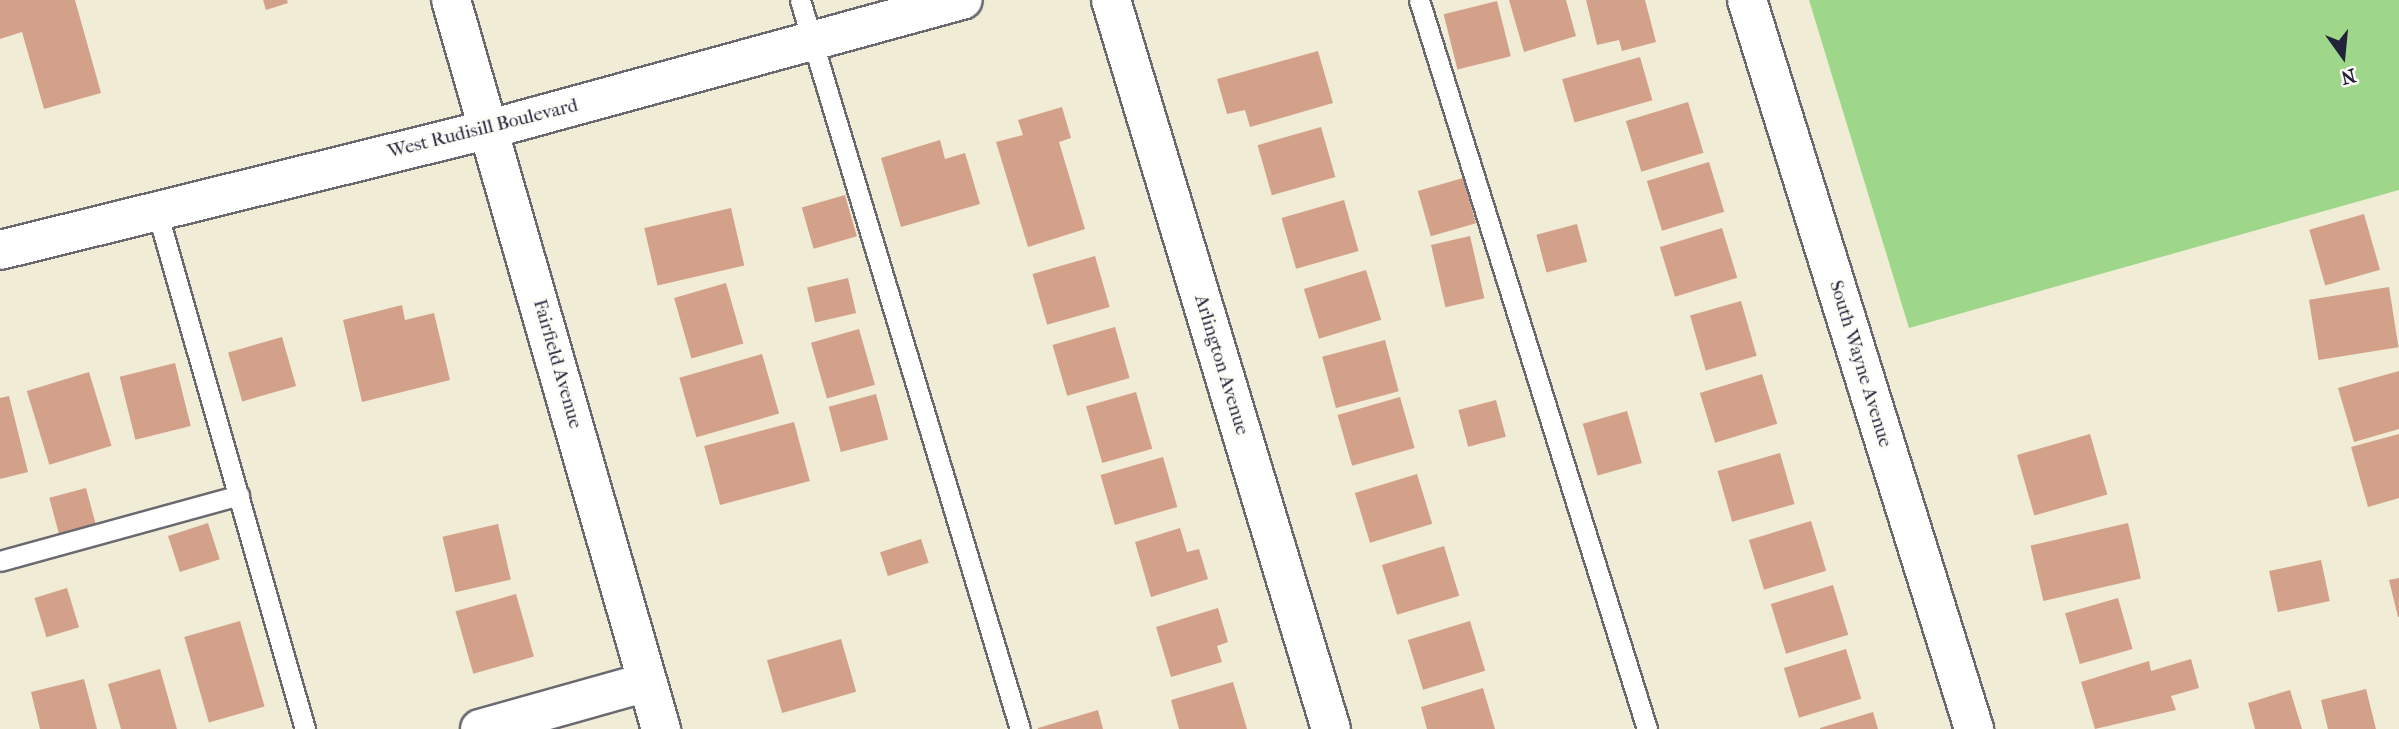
<!DOCTYPE html>
<style>
body{margin:0}
#map{position:relative;width:2399px;height:729px;overflow:hidden;background:#f0ecd6;font-family:"IM FELL French Canon",serif}
div>[style]{position:absolute}
[style*='--x']{left:calc(var(--x)*1px);top:calc(var(--y)*1px);width:calc(var(--w)*1px);rotate:calc(var(--a)*1deg)}
.green>*{inset:0;background:#9ed789}
.building>*{inset:0;background:#d3a189;transform-origin:0 0}
.roads{filter:drop-shadow(2px 0 #6a6971) drop-shadow(-2px 0 #6a6971) drop-shadow(0 2px #6a6971) drop-shadow(0 -2px #6a6971)}
.service>*{height:19px;margin:-9.5px;padding:0 9.5px;transform-origin:9.5px;border-radius:9.5px;background:#fff}
.minor>*{height:38px;margin:-19px;padding:0 19px;transform-origin:19px;border-radius:19px;background:#fff}
.tertiary>*{height:38px;margin:-19px;padding:0 19px;transform-origin:19px;border-radius:19px;background:#fff}
.secondary>*{height:38px;margin:-19px;padding:0 19px;transform-origin:19px;border-radius:19px;background:#fff}
span{translate:-50% -50%;white-space:nowrap;text-align:center;line-height:1.15;-webkit-text-stroke:6px #fdfcf7;paint-order:stroke}
.street-label{font-size:19px;color:#22223b}
.north{position:absolute;left:2308px;top:21px;width:70px;height:70px;-webkit-text-stroke:5px #fdfcf7;paint-order:stroke;rotate:165deg;font-size:19px;font-weight:700;line-height:28px;text-align:center;color:#22223b}
.north::after{content:'';display:block;margin:auto;width:24px;height:32px;background:#22223b;clip-path:polygon(50% 0,100% 100%,50% 72%,0 100%)}
</style>
<div id="map">
<div class="green">
<div style="clip-path:polygon(1809px 0,2399px 0,2399px 190px,1909px 328px)"></div>
</div>
<div class="building">
<div style="clip-path:polygon(0 0,75px 0,101px 93px,44px 109px,22px 32px,0 39px)"></div>
<div style="clip-path:polygon(263px 0,287px 0,288px 3px,266px 10px)"></div>
<div style="clip-path:polygon(1509px 0,1566px 0,1576px 36px,1524px 52px)"></div>
<div style="clip-path:polygon(1586px 0,1645px 0,1656px 42px,1622px 51px,1619px 40px,1597px 45px)"></div>
<div style="left:1497px;top:1px;width:57px;height:55px;rotate:76deg"></div>
<div style="clip-path:polygon(1318px 51px,1333px 103px,1250px 127px,1245px 110px,1227px 114px,1217px 79px)"></div>
<div style="left:1640px;top:57px;width:45px;height:81px;rotate:74deg"></div>
<div style="left:1688px;top:102px;width:53px;height:65px;rotate:73deg"></div>
<div style="clip-path:polygon(1062px 107px,1071px 138px,1059px 142px,1085px 229px,1028px 247px,996px 142px,1023px 135px,1018px 120px)"></div>
<div style="left:1321px;top:127px;width:52px;height:66px;rotate:74deg"></div>
<div style="clip-path:polygon(940px 140px,945px 159px,965px 153px,980px 204px,901px 227px,881px 158px)"></div>
<div style="left:1709px;top:162px;width:52px;height:65px;rotate:73deg"></div>
<div style="left:1463px;top:178px;width:47px;height:47px;rotate:74deg"></div>
<div style="left:845px;top:195px;width:43px;height:45px;rotate:74deg"></div>
<div style="left:1344px;top:200px;width:53px;height:65px;rotate:74deg"></div>
<div style="left:731px;top:208px;width:59px;height:89px;rotate:77deg"></div>
<div style="left:2364px;top:214px;width:58px;height:57px;rotate:74deg"></div>
<div style="left:1577px;top:224px;width:39px;height:42px;rotate:75deg"></div>
<div style="left:1722px;top:228px;width:52px;height:65px;rotate:73deg"></div>
<div style="left:1470px;top:236px;width:64px;height:40px;rotate:77deg"></div>
<div style="left:1095px;top:256px;width:53px;height:65px;rotate:74deg"></div>
<div style="left:1366px;top:270px;width:52px;height:65px;rotate:73deg"></div>
<div style="left:848px;top:278px;width:36px;height:42px;rotate:77deg"></div>
<div style="left:726px;top:283px;width:63px;height:54px;rotate:74deg"></div>
<div style="left:2389px;top:287px;width:61px;height:81px;rotate:81deg"></div>
<div style="left:1741px;top:301px;width:57px;height:53px;rotate:74deg"></div>
<div style="clip-path:polygon(402px 305px,405px 320px,434px 313px,450px 380px,362px 402px,343px 320px)"></div>
<div style="left:1115px;top:327px;width:53px;height:65px;rotate:74deg"></div>
<div style="left:859px;top:329px;width:58px;height:50px;rotate:74deg"></div>
<div style="left:282px;top:337px;width:51px;height:56px;rotate:74deg"></div>
<div style="left:1385px;top:340px;width:53px;height:65px;rotate:75deg"></div>
<div style="left:762px;top:354px;width:62px;height:86px;rotate:74deg"></div>
<div style="left:175px;top:363px;width:65px;height:57px;rotate:76deg"></div>
<div style="clip-path:polygon(2399px 371px,2399px 429px,2354px 442px,2338px 388px)"></div>
<div style="left:89px;top:372px;width:77px;height:65px;rotate:73deg"></div>
<div style="left:1762px;top:374px;width:52px;height:65px;rotate:73deg"></div>
<div style="left:1136px;top:392px;width:59px;height:52px;rotate:74deg"></div>
<div style="left:876px;top:394px;width:47px;height:49px;rotate:75deg"></div>
<div style="clip-path:polygon(9px 396px,28px 472px,0 479px,0 398px)"></div>
<div style="left:1400px;top:397px;width:53px;height:65px;rotate:74deg"></div>
<div style="left:1496px;top:400px;width:38px;height:39px;rotate:75deg"></div>
<div style="left:1627px;top:411px;width:54px;height:46px;rotate:74deg"></div>
<div style="left:794px;top:422px;width:61px;height:93px;rotate:75deg"></div>
<div style="left:2090px;top:434px;width:63px;height:76px;rotate:74deg"></div>
<div style="clip-path:polygon(2399px 434px,2399px 498px,2368px 507px,2351px 447px)"></div>
<div style="left:1780px;top:453px;width:53px;height:65px;rotate:74deg"></div>
<div style="left:1163px;top:457px;width:52px;height:65px;rotate:74deg"></div>
<div style="left:1417px;top:474px;width:52px;height:65px;rotate:73deg"></div>
<div style="left:86px;top:488px;width:38px;height:38px;rotate:75deg"></div>
<div style="left:1811px;top:521px;width:52px;height:65px;rotate:73deg"></div>
<div style="left:208px;top:523px;width:38px;height:42px;rotate:72deg"></div>
<div style="left:2128px;top:523px;width:57px;height:100px;rotate:77deg"></div>
<div style="left:498px;top:524px;width:57px;height:57px;rotate:77deg"></div>
<div style="clip-path:polygon(1180px 528px,1187px 552px,1199px 549px,1208px 579px,1151px 597px,1135px 542px)"></div>
<div style="left:921px;top:539px;width:25px;height:43px;rotate:72deg"></div>
<div style="left:1444px;top:546px;width:52px;height:65px;rotate:73deg"></div>
<div style="left:2321px;top:560px;width:42px;height:53px;rotate:78deg"></div>
<div style="clip-path:polygon(2399px 578px,2399px 617px,2398px 617px,2389px 580px)"></div>
<div style="left:1833px;top:585px;width:52px;height:65px;rotate:73deg"></div>
<div style="left:67px;top:588px;width:41px;height:34px;rotate:73deg"></div>
<div style="left:516px;top:594px;width:65px;height:63px;rotate:74deg"></div>
<div style="left:2118px;top:598px;width:53px;height:55px;rotate:74deg"></div>
<div style="clip-path:polygon(1218px 608px,1228px 642px,1217px 646px,1222px 662px,1171px 677px,1156px 627px)"></div>
<div style="left:240px;top:621px;width:89px;height:58px;rotate:74deg"></div>
<div style="left:1470px;top:621px;width:52px;height:65px;rotate:73deg"></div>
<div style="left:841px;top:639px;width:55px;height:77px;rotate:74deg"></div>
<div style="left:1846px;top:649px;width:52px;height:65px;rotate:73deg"></div>
<div style="clip-path:polygon(2191px 659px,2199px 688px,2171px 696px,2176px 710px,2095px 729px,2081px 682px,2149px 661px,2151px 671px)"></div>
<div style="clip-path:polygon(160px 669px,177px 729px,121px 729px,108px 684px)"></div>
<div style="clip-path:polygon(84px 679px,97px 729px,40px 729px,31px 692px)"></div>
<div style="clip-path:polygon(1233px 682px,1247px 729px,1179px 729px,1171px 700px)"></div>
<div style="clip-path:polygon(1483px 688px,1495px 729px,1427px 729px,1421px 707px)"></div>
<div style="clip-path:polygon(2366px 689px,2376px 729px,2328px 729px,2321px 700px)"></div>
<div style="clip-path:polygon(2290px 690px,2302px 729px,2255px 729px,2248px 703px)"></div>
<div style="clip-path:polygon(1098px 710px,1103px 729px,1038px 729px,1038px 728px)"></div>
<div style="clip-path:polygon(1873px 712px,1878px 729px,1820px 729px,1820px 728px)"></div>
</div>
<div class="roads">
<div class="service">
<div style="--x:800;--y:0;--w:761;--a:73.21"></div>
<div style="--x:1419;--y:0;--w:764;--a:72.63"></div>
<div style="--x:156;--y:208;--w:542;--a:74.04"></div>
<div style="--x:0;--y:561;--w:248;--a:-15.4"></div>
</div>
<div class="minor">
<div style="--x:1111;--y:0;--w:761;--a:73.21"></div>
<div style="--x:1747;--y:0;--w:764;--a:72.7"></div>
<div style="--x:480;--y:729;--w:173;--a:-15.7"></div>
</div>
<div class="tertiary">
<div style="--x:0;--y:250;--w:505;--a:-13.87"></div>
<div style="--x:490;--y:129;--w:490;--a:-15.3"></div>
</div>
<div class="secondary">
<div style="--x:451;--y:0;--w:759;--a:73.93"></div>
</div>
</div>
<div class="street-label">
<span style="left:483px;top:129px;rotate:-14deg">West Rudisill Boulevard</span>
<span style="left:557px;top:364px;rotate:74deg">Fairfield Avenue</span>
<span style="left:1860px;top:364px;rotate:73deg">South Wayne Avenue</span>
<span style="left:1221px;top:365px;rotate:73deg">Arlington Avenue</span>
</div>
<div class="north">N</div>
</div>
